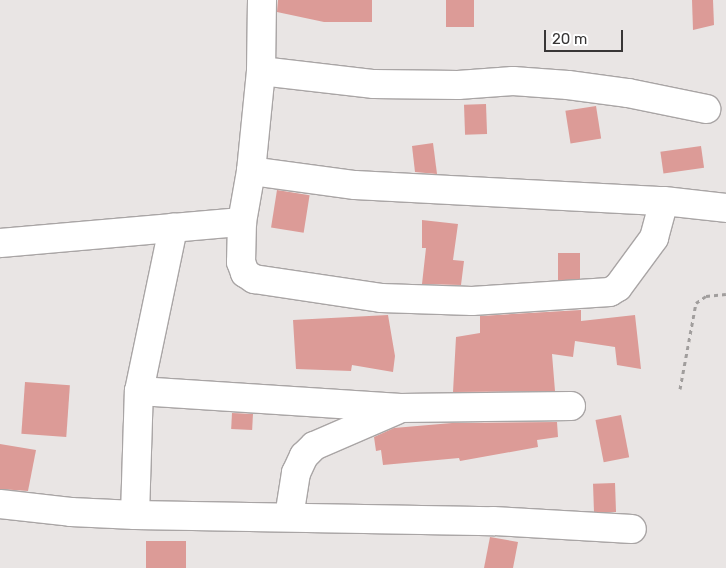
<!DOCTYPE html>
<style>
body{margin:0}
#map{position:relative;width:726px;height:568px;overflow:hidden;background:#e9e5e4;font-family:Rubik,sans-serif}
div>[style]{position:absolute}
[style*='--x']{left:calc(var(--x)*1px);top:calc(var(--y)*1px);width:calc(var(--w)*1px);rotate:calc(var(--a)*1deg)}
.building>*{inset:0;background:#dc9b97;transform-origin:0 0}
.path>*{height:3px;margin-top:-1.5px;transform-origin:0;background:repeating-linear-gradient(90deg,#a19e9d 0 4px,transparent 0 8px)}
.roads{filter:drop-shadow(1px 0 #a9a5a5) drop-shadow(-1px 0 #a9a5a5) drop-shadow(0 1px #a9a5a5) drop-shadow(0 -1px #a9a5a5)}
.street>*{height:28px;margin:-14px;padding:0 14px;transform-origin:14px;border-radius:14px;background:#fff}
span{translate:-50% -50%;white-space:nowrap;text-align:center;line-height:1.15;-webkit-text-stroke:4px #fff;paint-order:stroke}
.scale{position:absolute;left:544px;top:30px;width:79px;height:22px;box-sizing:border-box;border:2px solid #383636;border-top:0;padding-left:6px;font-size:15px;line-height:18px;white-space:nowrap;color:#383636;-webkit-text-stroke:4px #fff;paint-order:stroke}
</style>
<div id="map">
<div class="building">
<div style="clip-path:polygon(278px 0,372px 0,372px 22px,324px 22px,277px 12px)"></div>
<div style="left:446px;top:0;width:28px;height:27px"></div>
<div style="clip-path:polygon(692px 0,713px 0,714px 25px,693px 30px)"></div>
<div style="left:486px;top:104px;width:30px;height:22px;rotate:88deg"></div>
<div style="left:596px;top:106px;width:33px;height:31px;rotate:81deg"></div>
<div style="clip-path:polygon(433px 143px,437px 174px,415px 172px,412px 146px)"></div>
<div style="left:701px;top:146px;width:22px;height:41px;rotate:82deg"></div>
<div style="left:277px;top:190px;width:33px;height:38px;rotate:9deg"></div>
<div style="clip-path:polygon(422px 220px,458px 224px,453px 260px,464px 261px,461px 285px,422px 284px,426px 248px,422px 248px)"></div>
<div style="left:558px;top:253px;width:22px;height:27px"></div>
<div style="clip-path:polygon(581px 310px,581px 321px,635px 315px,641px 369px,617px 365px,615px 347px,575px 341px,573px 357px,552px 354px,555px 391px,453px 392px,456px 337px,480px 333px,480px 316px)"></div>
<div style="clip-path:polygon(388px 315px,395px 356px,393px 372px,352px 365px,351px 371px,296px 369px,293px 320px)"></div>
<div style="left:25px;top:382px;width:45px;height:52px;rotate:4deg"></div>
<div style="left:232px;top:413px;width:21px;height:16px;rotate:3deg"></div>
<div style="left:621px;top:415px;width:43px;height:26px;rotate:79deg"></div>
<div style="clip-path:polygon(557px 422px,558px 437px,537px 440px,538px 447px,460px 461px,459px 458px,383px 465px,381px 450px,376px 451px,374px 437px,394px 428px,452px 423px)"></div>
<div style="clip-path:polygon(0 444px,36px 450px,28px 491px,0 489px)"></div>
<div style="left:615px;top:483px;width:29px;height:22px;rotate:88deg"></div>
<div style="clip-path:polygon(490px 537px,518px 542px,513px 568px,484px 568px)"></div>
<div style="left:186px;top:541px;width:27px;height:40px;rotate:90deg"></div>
</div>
<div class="path">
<div style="--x:680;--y:389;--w:87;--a:-79.5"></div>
<div style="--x:696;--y:303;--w:12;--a:-35"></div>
<div style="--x:706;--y:296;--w:20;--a:-6"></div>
</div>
<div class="roads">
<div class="street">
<div style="--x:262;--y:0;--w:71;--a:90.8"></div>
<div style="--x:261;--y:71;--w:100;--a:95.7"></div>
<div style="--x:251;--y:171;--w:52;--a:100"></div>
<div style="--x:242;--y:222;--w:40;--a:91.4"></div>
<div style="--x:241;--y:262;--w:12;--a:70"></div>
<div style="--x:245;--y:273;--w:11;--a:34"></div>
<div style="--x:254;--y:279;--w:128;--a:8.5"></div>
<div style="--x:381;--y:298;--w:91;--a:1.9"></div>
<div style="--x:472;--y:301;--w:138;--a:-3.7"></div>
<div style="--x:610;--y:292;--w:9;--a:-32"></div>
<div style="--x:618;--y:287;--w:61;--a:-53.7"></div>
<div style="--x:654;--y:238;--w:38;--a:-75"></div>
<div style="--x:261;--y:71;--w:114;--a:6.6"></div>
<div style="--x:374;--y:84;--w:84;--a:0.7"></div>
<div style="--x:458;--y:85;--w:55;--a:-4.2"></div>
<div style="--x:513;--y:81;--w:55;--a:4.2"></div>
<div style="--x:568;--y:85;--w:61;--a:7.6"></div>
<div style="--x:628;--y:93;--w:80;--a:11.6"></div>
<div style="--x:251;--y:171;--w:105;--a:7.7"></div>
<div style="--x:355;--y:185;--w:309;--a:3"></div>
<div style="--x:664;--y:201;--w:62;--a:6.4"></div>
<div style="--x:0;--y:243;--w:243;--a:-5"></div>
<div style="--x:139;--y:391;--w:262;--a:3.7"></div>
<div style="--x:400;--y:408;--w:171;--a:-0.7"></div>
<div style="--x:0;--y:504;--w:71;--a:6.4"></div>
<div style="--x:71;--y:512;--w:64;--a:2.7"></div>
<div style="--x:135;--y:515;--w:358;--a:1"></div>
<div style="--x:493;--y:521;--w:139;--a:3.3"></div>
<div style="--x:135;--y:515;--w:124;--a:-88.2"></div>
<div style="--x:139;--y:391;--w:167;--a:-78.2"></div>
<div style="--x:289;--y:517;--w:45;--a:-81"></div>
<div style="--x:296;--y:473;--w:19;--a:-65"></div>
<div style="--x:304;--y:456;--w:14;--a:-45"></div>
<div style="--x:314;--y:446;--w:90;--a:-23.4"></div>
</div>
</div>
<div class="scale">20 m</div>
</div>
